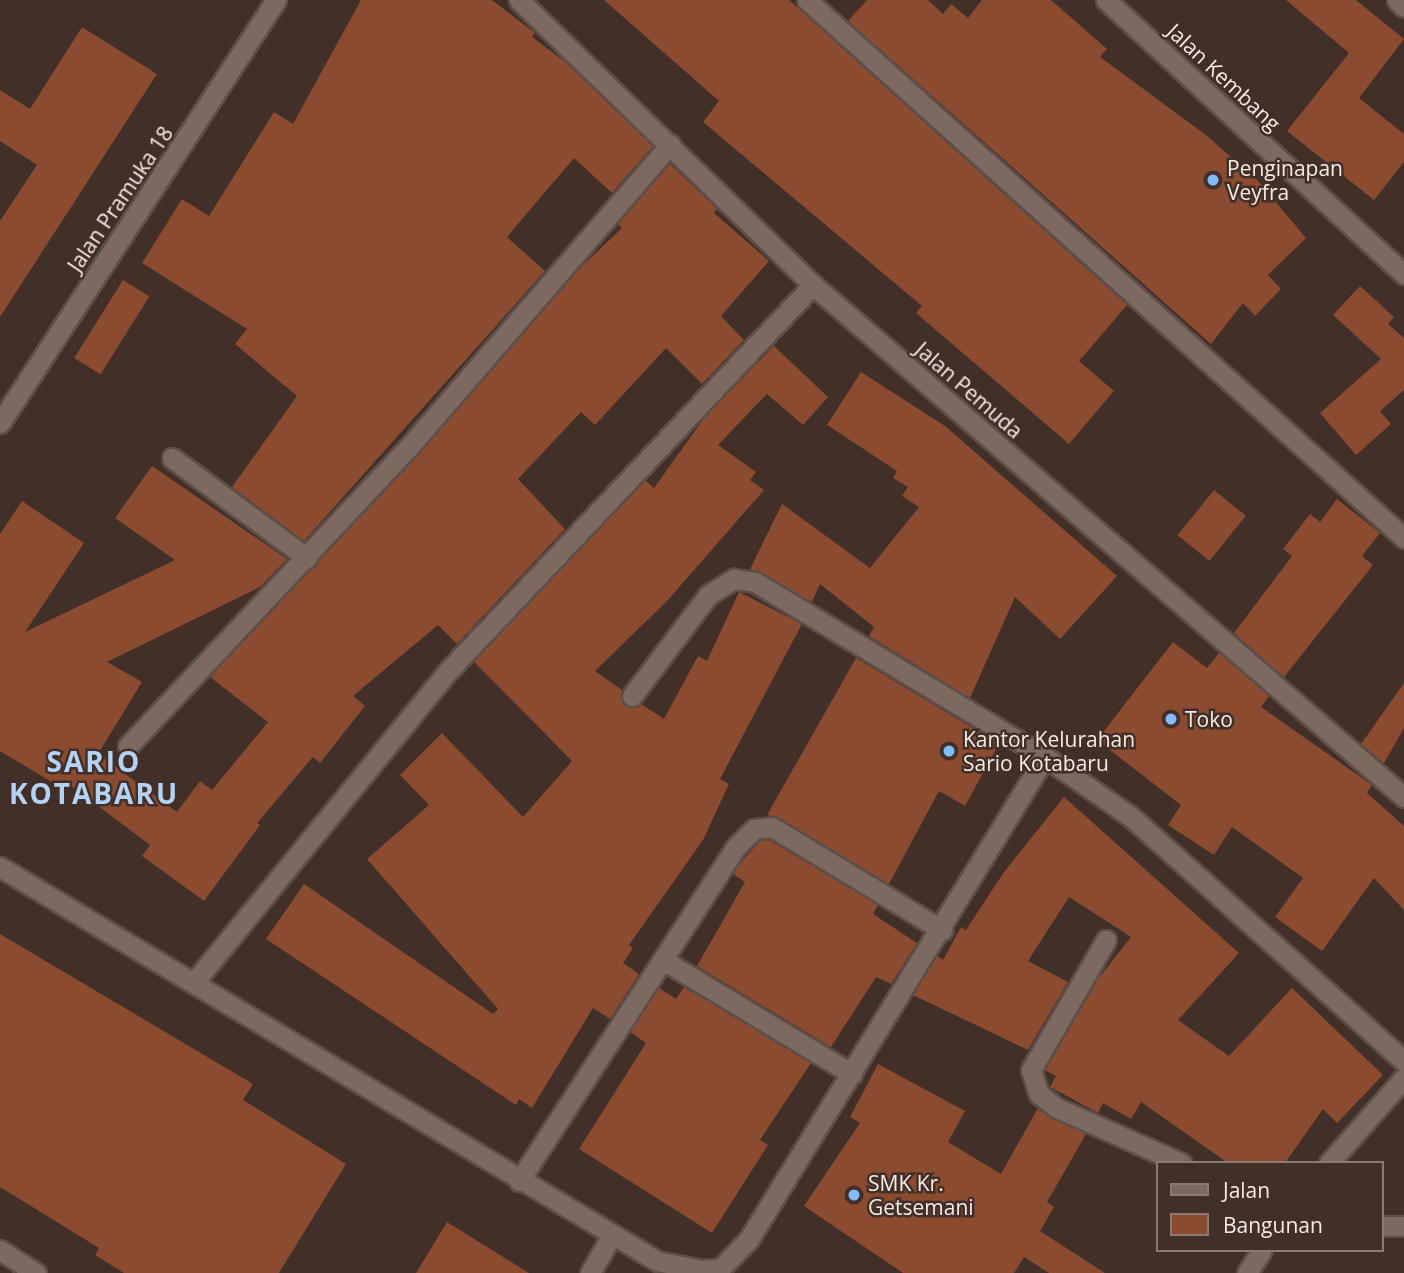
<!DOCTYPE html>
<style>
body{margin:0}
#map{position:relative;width:1404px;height:1273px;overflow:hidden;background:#412f28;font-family:"Open Sans",sans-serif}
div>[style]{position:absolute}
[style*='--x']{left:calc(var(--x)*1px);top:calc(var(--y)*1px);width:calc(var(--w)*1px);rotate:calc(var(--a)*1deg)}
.building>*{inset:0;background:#8a4b30;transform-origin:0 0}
.roads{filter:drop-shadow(2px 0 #5d4e48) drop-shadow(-2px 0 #5d4e48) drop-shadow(0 2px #5d4e48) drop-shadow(0 -2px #5d4e48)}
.minor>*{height:19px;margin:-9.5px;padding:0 9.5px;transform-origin:9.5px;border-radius:9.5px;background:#7e6961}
.tertiary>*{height:19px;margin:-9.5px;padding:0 9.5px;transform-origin:9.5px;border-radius:9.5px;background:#7e6961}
.dots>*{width:19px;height:19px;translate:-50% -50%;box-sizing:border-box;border:4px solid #412f28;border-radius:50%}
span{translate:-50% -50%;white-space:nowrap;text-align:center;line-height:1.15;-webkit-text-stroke:5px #412f28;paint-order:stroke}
.street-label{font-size:21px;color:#f7ebe6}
.poi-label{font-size:21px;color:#f7ebe6}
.left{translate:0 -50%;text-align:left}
.district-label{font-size:28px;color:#b3d3f6;font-weight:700;letter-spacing:2px}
.legend{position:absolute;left:1156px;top:1161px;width:228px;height:91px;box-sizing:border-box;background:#412f28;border:2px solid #8a7a74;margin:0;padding:9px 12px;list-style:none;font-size:21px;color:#f7ebe6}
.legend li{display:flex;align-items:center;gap:14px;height:35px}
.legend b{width:35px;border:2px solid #8a7a74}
</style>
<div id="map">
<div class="building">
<div style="clip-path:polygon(361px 0,492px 0,535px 33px,532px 37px,563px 60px,653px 146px,612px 193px,574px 158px,507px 237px,545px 271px,304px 541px,232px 487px,297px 396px,235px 344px,247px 329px,142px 263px,182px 199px,209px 216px,274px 112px,293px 124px)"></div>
<div style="clip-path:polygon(604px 0,789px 0,1127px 305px,1079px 361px,1114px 391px,1069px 444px,916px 313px,922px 306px,703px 122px,719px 101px)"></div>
<div style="clip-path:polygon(867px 0,928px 0,943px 14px,951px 4px,968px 18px,982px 0,1051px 0,1107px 49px,1100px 57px,1206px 135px,1258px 181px,1306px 238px,1268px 275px,1281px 289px,1255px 316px,1243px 303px,1211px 344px,848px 21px)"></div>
<div style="clip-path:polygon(1286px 0,1356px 0,1404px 39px,1359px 98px,1404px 134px,1404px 162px,1374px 200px,1287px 131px,1349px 53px)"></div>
<div style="clip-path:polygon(82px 27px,157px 74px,0 317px,0 221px,37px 165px,0 141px,0 90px,30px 109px)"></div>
<div style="clip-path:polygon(670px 164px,717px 209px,714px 213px,769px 261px,721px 316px,744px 340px,702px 384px,666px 348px,595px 425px,581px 412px,518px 479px,565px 529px,457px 644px,438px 625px,353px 696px,365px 706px,320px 763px,313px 757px,257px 823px,260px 825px,204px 901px,142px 856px,150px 845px,69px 784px,65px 790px,0 751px,0 534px,22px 501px,84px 543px,25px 632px,175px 560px,115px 518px,152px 466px,287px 559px,260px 587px,107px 662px,142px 682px,98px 754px,177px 812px,200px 781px,212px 790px,268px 722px,210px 677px,417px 456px,583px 265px,622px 228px,618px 224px)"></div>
<div style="left:123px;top:280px;width:31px;height:92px;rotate:32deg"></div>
<div style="clip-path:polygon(1360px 286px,1394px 317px,1388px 324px,1404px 338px,1404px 390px,1380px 411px,1391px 424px,1356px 455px,1320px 413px,1381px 359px,1333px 315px)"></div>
<div style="clip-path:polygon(774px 346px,828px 397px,803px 425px,767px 394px,718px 445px,756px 472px,750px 480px,764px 490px,667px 601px,595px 671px,622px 690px,625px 706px,641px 704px,664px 719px,698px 656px,707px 661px,739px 592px,802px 624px,720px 779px,729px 784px,703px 840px,629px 945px,633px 948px,623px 963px,639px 974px,610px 1019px,593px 1008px,532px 1108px,519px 1099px,516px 1105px,266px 939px,304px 884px,493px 1014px,498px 1009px,367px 859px,429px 805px,400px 775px,442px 733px,523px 817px,572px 761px,474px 662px,645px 480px,654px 488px,705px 417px)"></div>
<div style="clip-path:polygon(861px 372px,945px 426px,1117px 576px,1060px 639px,1015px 597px,970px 698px,869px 636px,874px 627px,820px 584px,812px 602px,750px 569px,782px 504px,870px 568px,919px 507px,902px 496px,908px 487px,893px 478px,897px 471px,827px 425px)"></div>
<div style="left:1214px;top:490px;width:41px;height:58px;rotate:39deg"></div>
<div style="clip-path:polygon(1337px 499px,1380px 533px,1362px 556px,1373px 565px,1284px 677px,1234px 633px,1292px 556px,1283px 549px,1310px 514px,1320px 522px)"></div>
<div style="clip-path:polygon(1173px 642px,1207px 668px,1219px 653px,1269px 696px,1261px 707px,1372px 785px,1367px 793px,1404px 826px,1404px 910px,1374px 878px,1322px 951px,1275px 917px,1303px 878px,1232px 827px,1214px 855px,1168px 825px,1181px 805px,1097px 740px)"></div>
<div style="clip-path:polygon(856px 658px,999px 744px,965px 806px,939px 791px,889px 884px,778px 817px,767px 815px)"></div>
<div style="clip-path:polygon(1404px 683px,1404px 728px,1384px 763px,1361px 744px)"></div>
<div style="clip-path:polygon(1064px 797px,1239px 953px,1178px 1020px,1229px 1056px,1292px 988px,1383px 1075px,1337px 1123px,1323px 1109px,1285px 1163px,1228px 1163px,1141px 1102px,1131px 1119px,1103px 1103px,1098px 1113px,1050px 1087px,1056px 1076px,1045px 1070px,1097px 980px,1131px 937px,1069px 897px,1028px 961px,1068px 982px,1028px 1050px,913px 995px,937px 956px,943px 960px,961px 927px,966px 930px,1004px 872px)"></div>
<div style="clip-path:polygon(769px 840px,878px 905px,873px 914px,917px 943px,891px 984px,876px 977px,831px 1047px,697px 966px,745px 882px,733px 874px,738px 866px,760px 841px)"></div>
<div style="clip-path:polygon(0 934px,253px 1084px,243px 1100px,346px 1164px,279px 1273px,124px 1273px,95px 1255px,99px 1248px,0 1187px)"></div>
<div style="clip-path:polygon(684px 987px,811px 1063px,760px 1140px,768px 1145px,712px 1233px,579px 1149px,646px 1043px,630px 1032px,659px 988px,676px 999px)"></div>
<div style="clip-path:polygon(878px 1064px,965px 1111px,948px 1142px,1001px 1174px,1038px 1108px,1086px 1134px,1047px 1202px,1054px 1207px,1040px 1231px,1105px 1273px,1049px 1273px,1024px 1257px,1014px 1273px,903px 1273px,804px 1206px,860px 1123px,850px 1117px)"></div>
<div style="clip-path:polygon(447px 1222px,529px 1273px,416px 1273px)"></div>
</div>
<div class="roads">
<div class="minor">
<div style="--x:519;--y:0;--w:409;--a:44.1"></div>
<div style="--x:813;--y:285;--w:782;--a:40.9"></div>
<div style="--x:807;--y:0;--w:804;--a:42.02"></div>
<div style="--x:1397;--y:0;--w:10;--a:45"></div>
<div style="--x:0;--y:423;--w:505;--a:-56.88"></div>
<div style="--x:172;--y:458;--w:168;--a:36.5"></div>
<div style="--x:632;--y:696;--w:126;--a:-53"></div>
<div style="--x:708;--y:595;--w:31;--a:-32"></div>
<div style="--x:734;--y:579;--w:21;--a:8"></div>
<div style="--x:755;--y:582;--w:339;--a:31.1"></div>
<div style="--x:128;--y:746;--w:409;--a:-46.8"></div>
<div style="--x:408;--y:448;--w:401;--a:-49.2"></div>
<div style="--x:0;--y:867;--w:766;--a:30.95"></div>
<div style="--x:657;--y:1261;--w:46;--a:11.3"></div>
<div style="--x:702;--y:1270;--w:18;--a:-3"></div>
<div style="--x:720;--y:1269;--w:42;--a:-46"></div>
<div style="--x:749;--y:1239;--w:566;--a:-58.45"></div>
<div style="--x:1045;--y:757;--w:103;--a:34.8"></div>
<div style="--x:1130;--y:816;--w:368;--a:41.8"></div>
<div style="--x:1106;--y:940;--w:150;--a:120"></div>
<div style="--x:1031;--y:1070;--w:25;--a:72"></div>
<div style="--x:1039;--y:1094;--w:23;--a:38"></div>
<div style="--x:1057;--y:1108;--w:136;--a:23.9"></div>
<div style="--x:663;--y:960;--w:221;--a:31.1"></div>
<div style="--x:196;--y:980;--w:400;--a:-50.8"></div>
<div style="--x:449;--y:670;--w:530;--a:-46.61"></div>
<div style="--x:1329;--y:1163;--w:113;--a:-48.6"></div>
<div style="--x:519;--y:1181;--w:398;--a:-57"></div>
<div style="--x:736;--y:847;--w:25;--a:-45"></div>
<div style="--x:754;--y:829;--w:18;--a:-6"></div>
<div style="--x:772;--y:827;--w:199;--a:31.2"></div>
<div style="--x:1381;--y:1226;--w:23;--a:0"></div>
<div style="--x:0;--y:1250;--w:43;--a:32.6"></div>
<div style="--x:590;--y:1273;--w:44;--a:-59.9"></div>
<div style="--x:1247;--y:1273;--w:27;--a:-57"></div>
</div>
<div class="tertiary">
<div style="--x:1106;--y:0;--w:405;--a:42.6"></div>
</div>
</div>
<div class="dots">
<div style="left:1213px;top:180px;background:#82bcfa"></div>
<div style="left:1171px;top:719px;background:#82bcfa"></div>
<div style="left:949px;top:751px;background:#82bcfa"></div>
<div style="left:854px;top:1195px;background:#82bcfa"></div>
</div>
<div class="street-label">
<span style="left:1224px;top:77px;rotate:43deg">Jalan Kembang</span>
<span style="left:120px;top:199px;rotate:-56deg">Jalan Pramuka 18</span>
<span style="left:969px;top:390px;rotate:41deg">Jalan Pemuda</span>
</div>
<div class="poi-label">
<span class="left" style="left:1227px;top:180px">Penginapan<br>Veyfra</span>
<span class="left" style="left:1185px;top:719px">Toko</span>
<span class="left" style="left:963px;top:751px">Kantor Kelurahan<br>Sario Kotabaru</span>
<span class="left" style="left:868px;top:1195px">SMK Kr.<br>Getsemani</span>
</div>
<div class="district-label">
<span style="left:94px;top:777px">SARIO<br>KOTABARU</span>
</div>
<ul class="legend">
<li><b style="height:9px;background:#7e6961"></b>Jalan</li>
<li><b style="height:19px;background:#8a4b30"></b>Bangunan</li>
</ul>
</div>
